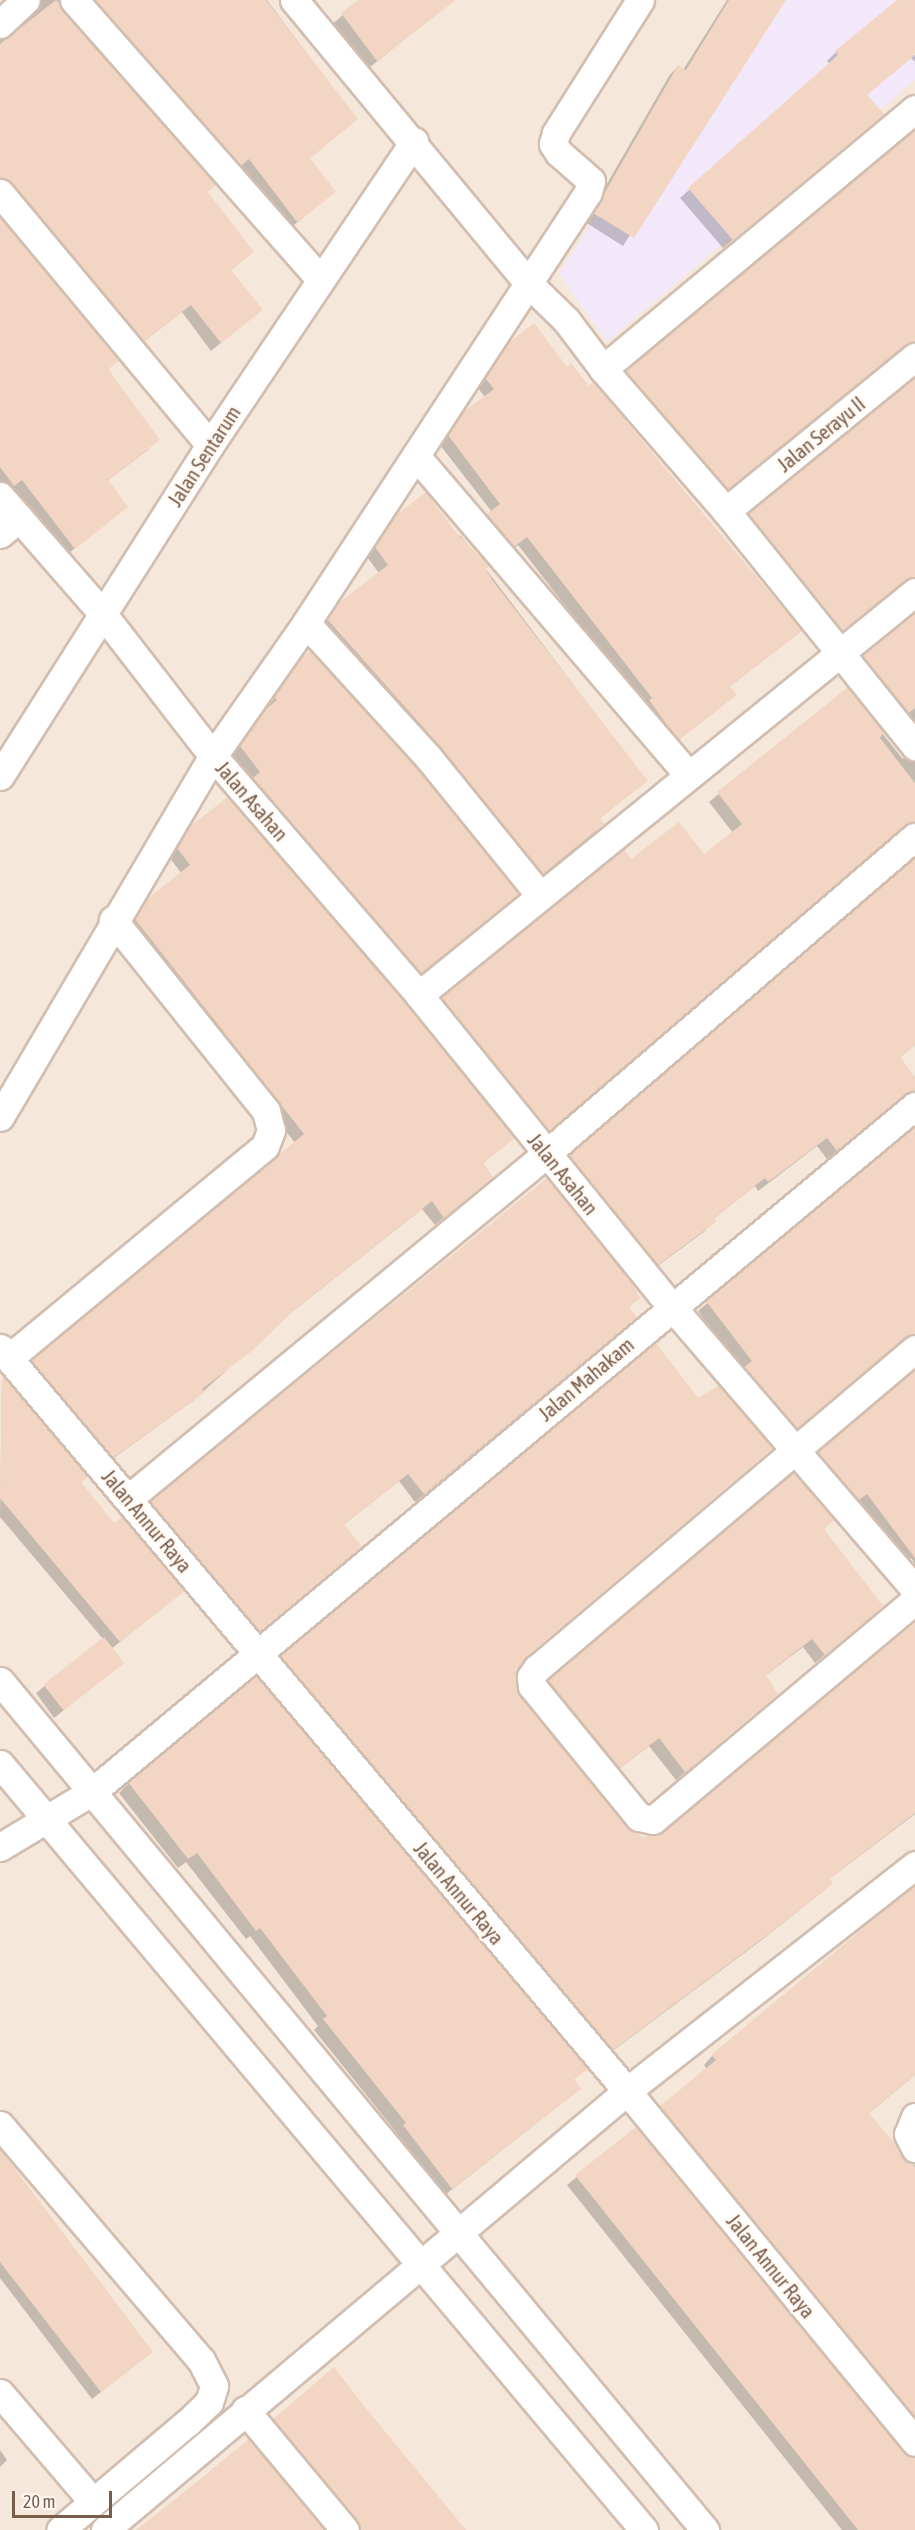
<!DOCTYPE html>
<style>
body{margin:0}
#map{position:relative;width:915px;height:2530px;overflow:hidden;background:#fdf6ec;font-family:"Asap Condensed",sans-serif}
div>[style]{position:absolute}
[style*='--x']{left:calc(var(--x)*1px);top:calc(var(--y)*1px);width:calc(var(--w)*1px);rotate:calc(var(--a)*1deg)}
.residential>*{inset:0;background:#f5e8da;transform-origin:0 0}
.education>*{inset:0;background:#f3e8fa}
.shadow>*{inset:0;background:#0003}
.building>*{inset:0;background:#f3d5c3;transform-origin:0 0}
.roads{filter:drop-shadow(2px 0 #d1beb0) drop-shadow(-2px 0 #d1beb0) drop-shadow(0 2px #d1beb0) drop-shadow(0 -2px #d1beb0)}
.minor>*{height:27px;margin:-13.5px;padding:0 13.5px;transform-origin:13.5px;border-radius:13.5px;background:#fff}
span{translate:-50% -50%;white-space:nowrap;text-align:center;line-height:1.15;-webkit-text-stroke:5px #fffaf3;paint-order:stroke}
.street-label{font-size:20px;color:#7a5c4d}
.scale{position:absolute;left:12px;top:2491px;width:100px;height:27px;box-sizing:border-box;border:3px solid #7a5c4d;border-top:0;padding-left:8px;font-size:18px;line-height:21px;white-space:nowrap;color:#7a5c4d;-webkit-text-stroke:4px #fffaf3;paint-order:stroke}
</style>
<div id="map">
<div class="residential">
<div style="left:0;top:0;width:915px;height:2530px"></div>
</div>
<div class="education">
<div style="clip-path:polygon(732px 0,915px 0,915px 80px,607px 342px,559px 274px)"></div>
</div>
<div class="shadow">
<div style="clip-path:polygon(30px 0,58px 0,252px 252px,230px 271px,261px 310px,211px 351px,182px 312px,134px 349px,0 184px,0 39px,11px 37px,32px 16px)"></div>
<div style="clip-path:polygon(78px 0,267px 0,356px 119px,309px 159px,334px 192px,288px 230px,240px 167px,231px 174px)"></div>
<div style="clip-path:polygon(360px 0,435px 0,442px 9px,364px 72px,329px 27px)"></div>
<div style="clip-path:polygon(727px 0,783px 0,623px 246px,585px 222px,669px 76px,678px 66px,683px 70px)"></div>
<div style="clip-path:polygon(899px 0,915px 0,915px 62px,911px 58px,865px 95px,882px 114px,723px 248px,680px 198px,830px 65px,827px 61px,836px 52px)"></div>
<div style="clip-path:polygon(915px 131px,915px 354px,910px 351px,894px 354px,718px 497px,617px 381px)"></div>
<div style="clip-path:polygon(0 220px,117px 361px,107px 370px,149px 449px,107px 481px,117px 515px,65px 556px,12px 487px,4px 494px,0 488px)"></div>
<div style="clip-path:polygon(508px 345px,567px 369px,791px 639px,729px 687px,726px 703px,669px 747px,644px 707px,518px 545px,505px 555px,479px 524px,492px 512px,440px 445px,454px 424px,485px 397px,477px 387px)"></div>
<div style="clip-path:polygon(915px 379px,915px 589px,910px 586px,895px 588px,832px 639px,740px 524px)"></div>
<div style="clip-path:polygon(396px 517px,461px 536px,646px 781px,599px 819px,602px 824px,594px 833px,534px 882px,319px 629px,338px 605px,379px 573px,367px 557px)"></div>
<div style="clip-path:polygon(915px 614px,915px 742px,854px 666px)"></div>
<div style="clip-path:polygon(302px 661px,508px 902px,412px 981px,232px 755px)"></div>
<div style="clip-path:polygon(847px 689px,902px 758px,915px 762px,915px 834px,910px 831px,894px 834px,539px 1139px,433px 1008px,631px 861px,703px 856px,733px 833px,709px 802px)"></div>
<div style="clip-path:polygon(190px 828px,513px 1138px,482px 1164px,483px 1185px,435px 1225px,422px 1209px,283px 1319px,194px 1400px,104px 1465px,23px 1370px,295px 1143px,127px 929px,139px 909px,182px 874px,169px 857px)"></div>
<div style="clip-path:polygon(915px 860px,915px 1045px,899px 1058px,915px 1079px,915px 1103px,910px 1100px,895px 1102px,827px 1159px,817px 1146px,758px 1191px,755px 1186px,713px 1219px,705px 1231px,648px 1273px,561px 1165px)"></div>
<div style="clip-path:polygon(915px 1128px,915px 1346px,910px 1343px,894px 1346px,787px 1436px,698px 1311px)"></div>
<div style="clip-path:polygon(547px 1180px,639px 1298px,628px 1308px,626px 1326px,415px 1502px,399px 1481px,343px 1525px,351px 1555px,250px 1639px,142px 1511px)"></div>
<div style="clip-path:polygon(915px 1372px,915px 1564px,911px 1558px,903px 1564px,809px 1462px)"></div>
<div style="clip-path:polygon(2px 1377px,114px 1526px,183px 1591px,111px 1649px,122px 1663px,54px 1718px,36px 1693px,103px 1639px,0 1517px)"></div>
<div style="clip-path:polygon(793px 1474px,872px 1615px,815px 1663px,803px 1647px,765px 1676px,776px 1694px,676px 1780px,649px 1746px,610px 1776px,540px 1690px)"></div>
<div style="clip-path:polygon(915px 1631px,915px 1814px,829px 1879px,831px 1883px,822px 1892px,763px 1939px,603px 2058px,272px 1666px,281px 1657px,523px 1659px,514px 1679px,518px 1697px,626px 1828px,641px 1838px,664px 1833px)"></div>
<div style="clip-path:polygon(129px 1783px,586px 2069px,573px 2080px,580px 2089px,441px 2198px,394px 2136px,397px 2133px,314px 2030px,318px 2026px,250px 1936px,246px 1939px,186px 1862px,178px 1868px,119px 1793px)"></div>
<div style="clip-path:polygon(915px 1890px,915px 2075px,868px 2114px,905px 2162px,915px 2165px,915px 2436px,652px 2116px,707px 2069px,704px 2065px,712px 2056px)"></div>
<div style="clip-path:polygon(636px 2129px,902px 2453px,915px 2458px,915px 2530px,842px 2530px,567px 2185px)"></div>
<div style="clip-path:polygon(0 2152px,142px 2360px,92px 2399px,0 2278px)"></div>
<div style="clip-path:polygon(274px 2420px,466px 2530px,348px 2530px,264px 2429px)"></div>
<div style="clip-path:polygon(0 2450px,7px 2460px,0 2467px)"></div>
</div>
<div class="building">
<div style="clip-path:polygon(56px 0,216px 185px,208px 192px,254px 252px,231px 270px,263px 310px,221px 343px,191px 305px,144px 341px,12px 183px,0 178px,0 44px)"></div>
<div style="clip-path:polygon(95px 0,266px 0,358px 119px,310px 158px,336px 192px,297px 222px,249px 159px,241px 166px)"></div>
<div style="clip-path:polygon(358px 0,456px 0,377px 61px,341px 13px)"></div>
<div style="clip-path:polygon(729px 0,786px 0,634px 238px,593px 213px,678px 65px,686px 70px)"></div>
<div style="clip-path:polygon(897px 0,915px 0,915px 55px,867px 95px,884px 114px,733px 240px,688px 188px,838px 55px,835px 51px)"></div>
<div style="clip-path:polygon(915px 129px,915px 342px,905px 345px,728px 489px,625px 371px)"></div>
<div style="clip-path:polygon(0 218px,119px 361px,108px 369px,160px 440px,108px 480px,128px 507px,75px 549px,22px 480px,14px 486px,0 467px)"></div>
<div style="clip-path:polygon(534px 323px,567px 367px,571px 363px,589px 386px,593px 382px,802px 631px,730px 686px,737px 695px,678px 740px,649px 700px,652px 698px,527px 537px,514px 547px,487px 514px,500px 504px,448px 435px,462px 413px,494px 389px,485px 378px,507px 344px)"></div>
<div style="clip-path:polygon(915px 377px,915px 577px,905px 580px,842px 631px,748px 513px)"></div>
<div style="clip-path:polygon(426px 492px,455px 531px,489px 566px,486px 569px,493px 581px,648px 781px,600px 818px,604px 824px,543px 874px,440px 746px,327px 619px,337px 604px,388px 565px,375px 547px,395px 516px)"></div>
<div style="clip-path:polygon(915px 612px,915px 708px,909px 713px,862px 655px)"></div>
<div style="clip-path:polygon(310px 651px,416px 767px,519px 894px,421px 973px,253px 778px,260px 772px,240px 746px,265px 710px,277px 700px,274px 696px,301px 658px)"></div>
<div style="clip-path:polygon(848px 687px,884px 732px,880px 738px,915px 783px,915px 822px,905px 825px,549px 1131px,441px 997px,624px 849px,631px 859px,679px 822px,704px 854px,742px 824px,717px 792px)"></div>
<div style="clip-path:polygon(228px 797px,407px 1005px,515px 1138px,483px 1163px,493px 1177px,444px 1218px,432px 1201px,294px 1310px,253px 1350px,202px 1389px,205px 1392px,113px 1458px,31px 1360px,304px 1134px,135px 919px,147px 899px,190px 865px,177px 848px,189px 827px)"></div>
<div style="clip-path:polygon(915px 858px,915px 1045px,900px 1057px,915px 1077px,915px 1091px,905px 1094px,837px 1151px,827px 1138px,768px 1182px,765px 1178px,714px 1218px,716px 1222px,658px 1265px,569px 1155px)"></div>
<div style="clip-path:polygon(915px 1126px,915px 1334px,905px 1337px,797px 1428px,744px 1367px,752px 1361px,706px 1301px)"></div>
<div style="clip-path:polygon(547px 1178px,633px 1285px,640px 1298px,629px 1307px,637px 1317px,424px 1494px,408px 1474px,344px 1524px,362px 1547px,260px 1631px,150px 1501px)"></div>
<div style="clip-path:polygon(656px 1343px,698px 1398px,719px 1386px,773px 1448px,527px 1656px,515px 1678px,519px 1695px,627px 1827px,642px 1837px,656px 1835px,915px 1623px,915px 1813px,830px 1878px,833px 1883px,774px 1930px,613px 2050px,280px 1656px)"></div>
<div style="clip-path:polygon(915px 1370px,915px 1558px,867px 1494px,859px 1500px,817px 1452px)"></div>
<div style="clip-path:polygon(2px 1375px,88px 1477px,81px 1482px,114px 1523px,122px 1517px,185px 1591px,120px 1642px,0 1498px)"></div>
<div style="clip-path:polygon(793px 1472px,834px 1520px,824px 1529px,883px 1606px,825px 1655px,812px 1639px,766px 1675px,778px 1694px,685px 1772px,659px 1738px,620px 1768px,548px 1680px)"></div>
<div style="left:104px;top:1637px;width:33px;height:77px;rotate:52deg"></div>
<div style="clip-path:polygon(256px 1676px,588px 2069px,574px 2079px,581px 2089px,452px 2189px,403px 2125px,406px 2123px,323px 2019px,327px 2016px,260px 1928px,256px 1931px,197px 1853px,188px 1859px,128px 1782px)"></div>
<div style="clip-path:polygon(915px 1885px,915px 2075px,869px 2113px,915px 2167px,915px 2417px,660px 2106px,716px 2060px,711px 2055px)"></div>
<div style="clip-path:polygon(636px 2127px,903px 2452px,915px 2457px,915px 2530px,858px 2530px,575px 2175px)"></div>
<div style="clip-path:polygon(0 2149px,153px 2352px,101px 2392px,0 2262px)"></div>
<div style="clip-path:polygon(334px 2367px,364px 2406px,466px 2530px,360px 2530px,357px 2520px,273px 2419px)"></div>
<div style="clip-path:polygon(249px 2439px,324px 2530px,136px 2530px,199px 2480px)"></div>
</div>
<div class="roads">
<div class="minor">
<div style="--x:74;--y:0;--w:373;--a:48.6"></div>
<div style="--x:294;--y:0;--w:369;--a:50.4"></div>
<div style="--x:529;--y:284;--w:52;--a:44.2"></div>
<div style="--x:566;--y:320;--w:61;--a:52.9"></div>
<div style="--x:603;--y:369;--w:188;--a:49.1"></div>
<div style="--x:726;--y:511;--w:302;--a:51.2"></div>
<div style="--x:0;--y:24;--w:35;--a:-43"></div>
<div style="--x:0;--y:193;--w:328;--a:50.2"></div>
<div style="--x:603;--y:369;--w:406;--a:-39.8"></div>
<div style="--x:416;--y:456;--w:419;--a:49.5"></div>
<div style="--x:0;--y:496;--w:155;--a:48.9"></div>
<div style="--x:102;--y:613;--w:181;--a:52.2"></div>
<div style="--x:213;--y:756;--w:316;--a:49.2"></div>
<div style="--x:419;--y:995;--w:402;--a:51"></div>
<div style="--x:672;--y:1307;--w:373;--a:49.3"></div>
<div style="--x:726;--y:511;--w:244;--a:-39.2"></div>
<div style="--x:0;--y:534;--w:25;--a:-40"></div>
<div style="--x:306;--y:623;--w:181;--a:47.7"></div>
<div style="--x:428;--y:757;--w:176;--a:51"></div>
<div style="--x:0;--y:776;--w:392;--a:-57.6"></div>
<div style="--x:210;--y:445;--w:366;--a:-56.1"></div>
<div style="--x:419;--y:995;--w:639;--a:-39.09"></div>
<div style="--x:0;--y:1117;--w:419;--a:-59.5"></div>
<div style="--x:213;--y:756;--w:162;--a:-55"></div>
<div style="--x:306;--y:623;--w:515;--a:-56.8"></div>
<div style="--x:588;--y:192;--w:11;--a:-75"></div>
<div style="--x:591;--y:181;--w:43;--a:-138.8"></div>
<div style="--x:559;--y:153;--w:11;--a:-124"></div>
<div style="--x:553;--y:144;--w:11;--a:-75"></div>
<div style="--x:556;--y:133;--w:157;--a:-57.7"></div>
<div style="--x:0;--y:1348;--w:972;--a:49.84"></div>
<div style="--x:627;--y:2091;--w:454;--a:50.6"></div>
<div style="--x:915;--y:1349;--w:495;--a:139.8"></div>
<div style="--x:537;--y:1668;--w:11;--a:124"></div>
<div style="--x:531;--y:1677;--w:9;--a:84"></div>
<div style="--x:532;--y:1686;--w:169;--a:50.8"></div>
<div style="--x:639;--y:1817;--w:14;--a:12"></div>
<div style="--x:653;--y:1820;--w:342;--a:-40"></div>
<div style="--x:9;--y:1358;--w:332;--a:-39.6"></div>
<div style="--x:265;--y:1146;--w:17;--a:-69"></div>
<div style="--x:271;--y:1130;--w:20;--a:-105"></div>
<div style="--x:266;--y:1111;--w:245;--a:-128.7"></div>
<div style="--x:129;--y:1498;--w:541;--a:-39.52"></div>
<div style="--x:546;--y:1154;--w:486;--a:-40.7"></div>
<div style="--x:0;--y:1681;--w:1104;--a:50.29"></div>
<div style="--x:0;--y:1764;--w:1001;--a:49.95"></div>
<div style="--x:0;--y:1847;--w:109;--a:-31.1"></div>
<div style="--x:93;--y:1791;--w:1070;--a:-39.81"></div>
<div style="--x:915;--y:2117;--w:18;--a:112"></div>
<div style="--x:908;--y:2134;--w:16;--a:63"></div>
<div style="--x:0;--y:2125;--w:309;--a:49.5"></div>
<div style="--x:201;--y:2360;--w:29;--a:63"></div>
<div style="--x:214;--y:2386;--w:17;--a:107"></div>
<div style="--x:209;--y:2402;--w:29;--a:136"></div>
<div style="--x:188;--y:2422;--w:167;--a:139.8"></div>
<div style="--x:0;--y:2393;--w:143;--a:49.5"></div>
<div style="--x:245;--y:2410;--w:156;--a:50.2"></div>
<div style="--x:105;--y:2530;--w:682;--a:-40.06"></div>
<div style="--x:627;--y:2091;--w:366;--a:-38.1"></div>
</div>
</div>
<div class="street-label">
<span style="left:821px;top:434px;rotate:-39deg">Jalan Serayu II</span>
<span style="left:204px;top:456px;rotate:-57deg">Jalan Sentarum</span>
<span style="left:252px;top:801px;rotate:49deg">Jalan Asahan</span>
<span style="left:563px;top:1174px;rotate:51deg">Jalan Asahan</span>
<span style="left:586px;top:1379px;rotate:-40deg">Jalan Mahakam</span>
<span style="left:147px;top:1521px;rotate:50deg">Jalan Annur Raya</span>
<span style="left:459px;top:1893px;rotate:50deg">Jalan Annur Raya</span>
<span style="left:771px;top:2266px;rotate:51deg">Jalan Annur Raya</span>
</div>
<div class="scale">20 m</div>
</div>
